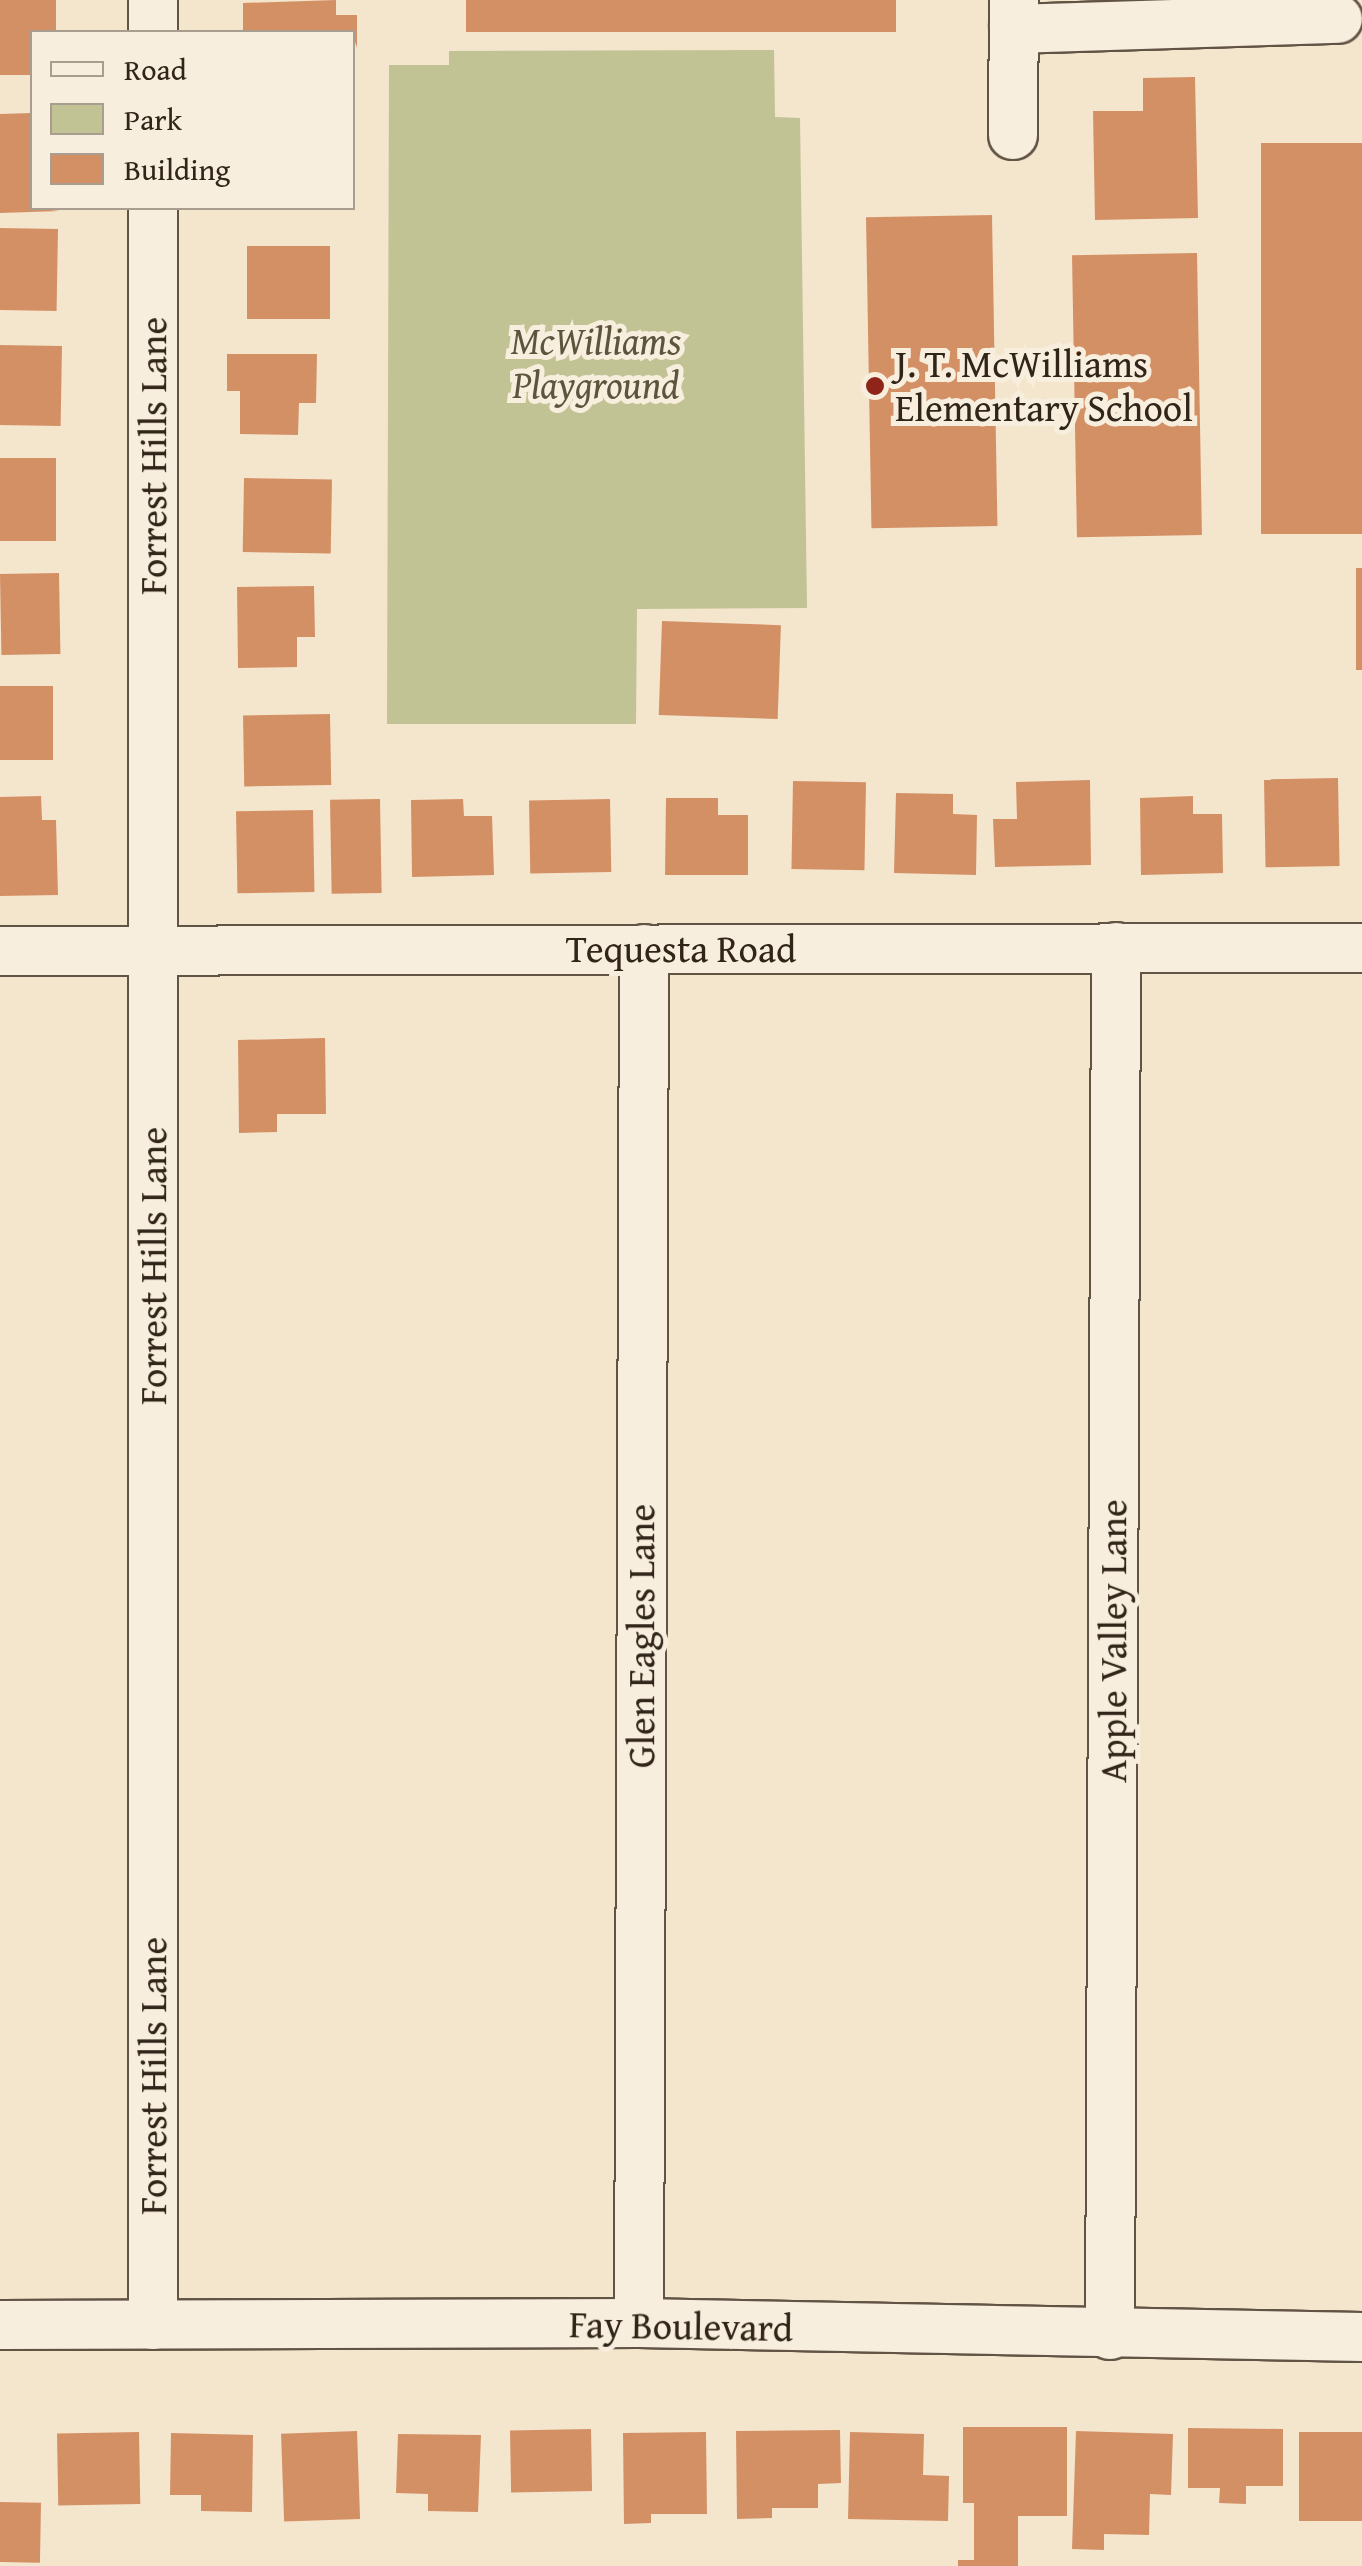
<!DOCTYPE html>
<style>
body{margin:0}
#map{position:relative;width:1362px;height:2566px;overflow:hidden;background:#f4e5cd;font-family:"Gentium Book Plus",serif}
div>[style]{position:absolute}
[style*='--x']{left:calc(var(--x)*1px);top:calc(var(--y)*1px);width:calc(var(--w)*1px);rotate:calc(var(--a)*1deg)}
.green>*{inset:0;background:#c1c394}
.building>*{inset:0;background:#d49065;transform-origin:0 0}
.roads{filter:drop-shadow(2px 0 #625445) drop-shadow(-2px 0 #625445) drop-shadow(0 2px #625445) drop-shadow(0 -2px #625445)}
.minor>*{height:48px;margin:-24px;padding:0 24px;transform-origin:24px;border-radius:24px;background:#f8eede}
.dots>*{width:28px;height:28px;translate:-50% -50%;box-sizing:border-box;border:5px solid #f8eede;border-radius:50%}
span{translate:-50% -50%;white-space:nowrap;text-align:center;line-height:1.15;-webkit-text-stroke:10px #f8eede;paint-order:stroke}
.park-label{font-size:38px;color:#5c543d;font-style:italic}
.poi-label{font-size:38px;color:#312418}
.left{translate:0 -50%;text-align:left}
.street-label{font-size:38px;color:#312418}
.legend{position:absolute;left:30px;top:30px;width:325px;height:180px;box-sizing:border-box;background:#f8eede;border:2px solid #a89d8f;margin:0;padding:12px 18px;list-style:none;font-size:30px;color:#312418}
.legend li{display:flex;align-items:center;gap:20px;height:50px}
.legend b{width:50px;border:2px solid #a89d8f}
</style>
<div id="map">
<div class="green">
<div style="clip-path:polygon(774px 50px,775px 117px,800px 118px,807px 608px,637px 609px,636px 724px,387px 724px,389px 65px,449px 65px,449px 51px)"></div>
</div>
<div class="building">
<div style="clip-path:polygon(0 0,56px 0,56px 32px,32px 32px,32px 75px,0 75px)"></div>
<div style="clip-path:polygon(336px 0,336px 15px,357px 15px,357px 48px,352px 32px,243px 32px,243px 3px)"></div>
<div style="left:466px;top:0;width:430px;height:32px"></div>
<div style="clip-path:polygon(1195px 77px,1198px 218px,1095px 220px,1093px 111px,1143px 111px,1143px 78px)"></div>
<div style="clip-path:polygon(32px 113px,32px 208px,60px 211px,0 213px,0 114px)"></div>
<div style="left:1261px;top:143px;width:101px;height:391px"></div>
<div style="left:992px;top:215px;width:311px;height:126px;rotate:89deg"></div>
<div style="left:0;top:228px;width:58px;height:82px;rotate:1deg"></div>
<div style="left:247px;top:246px;width:83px;height:73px"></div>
<div style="left:1197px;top:253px;width:282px;height:125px;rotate:89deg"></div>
<div style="left:0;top:345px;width:62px;height:80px;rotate:1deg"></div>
<div style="clip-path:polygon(227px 354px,317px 354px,316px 403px,299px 403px,298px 435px,240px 434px,240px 391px,227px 391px)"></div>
<div style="left:0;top:458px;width:56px;height:83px"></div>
<div style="left:244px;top:478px;width:88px;height:74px;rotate:1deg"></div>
<div style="left:1356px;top:568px;width:6px;height:102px"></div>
<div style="left:59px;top:573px;width:81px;height:59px;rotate:89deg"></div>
<div style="clip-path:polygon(314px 586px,315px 637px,297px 637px,297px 667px,238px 668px,237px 587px)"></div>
<div style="left:662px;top:621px;width:119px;height:94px;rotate:2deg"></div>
<div style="left:0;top:686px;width:53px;height:74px"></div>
<div style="left:330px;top:714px;width:71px;height:87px;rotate:89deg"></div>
<div style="left:1338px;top:778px;width:88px;height:74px;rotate:89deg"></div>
<div style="clip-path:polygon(1090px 780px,1091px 865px,995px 867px,993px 819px,1017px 819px,1016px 782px)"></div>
<div style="left:793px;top:781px;width:73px;height:88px;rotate:1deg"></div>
<div style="clip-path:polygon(896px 793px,953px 794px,953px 814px,977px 815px,976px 875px,894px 873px)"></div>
<div style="clip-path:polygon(41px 796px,42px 820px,56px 820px,58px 895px,0 896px,0 797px)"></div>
<div style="clip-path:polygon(1193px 796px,1193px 814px,1222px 814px,1223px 873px,1141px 875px,1140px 798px)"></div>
<div style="clip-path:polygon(666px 798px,718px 798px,718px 815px,748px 815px,748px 875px,665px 875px)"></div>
<div style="left:380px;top:799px;width:94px;height:50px;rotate:89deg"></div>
<div style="clip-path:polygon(463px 799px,464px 816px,492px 816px,494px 875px,412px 877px,411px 800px)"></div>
<div style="left:610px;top:799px;width:73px;height:81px;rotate:89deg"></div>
<div style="left:313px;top:810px;width:82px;height:77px;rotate:89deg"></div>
<div style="clip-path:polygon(325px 1038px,326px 1114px,277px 1114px,277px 1132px,239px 1133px,238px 1040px)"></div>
<div style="clip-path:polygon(963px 2427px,1067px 2427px,1067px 2516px,1018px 2516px,1018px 2566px,958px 2566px,958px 2560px,974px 2560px,974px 2503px,963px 2503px)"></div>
<div style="clip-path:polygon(1188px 2428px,1283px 2429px,1283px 2486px,1246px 2486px,1246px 2504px,1219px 2503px,1220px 2488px,1188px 2488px)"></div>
<div style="left:591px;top:2429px;width:62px;height:81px;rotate:89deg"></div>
<div style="clip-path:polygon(840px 2430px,841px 2483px,818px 2484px,818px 2508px,772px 2508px,772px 2518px,737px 2519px,736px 2431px)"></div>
<div style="left:357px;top:2431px;width:88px;height:76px;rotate:88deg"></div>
<div style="clip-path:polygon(1076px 2431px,1173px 2434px,1171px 2495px,1150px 2494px,1149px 2535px,1104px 2534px,1104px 2550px,1072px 2549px)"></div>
<div style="left:139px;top:2432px;width:72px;height:82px;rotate:89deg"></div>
<div style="clip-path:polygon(706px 2432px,707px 2514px,651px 2514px,651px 2523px,624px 2524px,623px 2433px)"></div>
<div style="clip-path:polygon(850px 2432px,924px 2434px,923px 2475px,949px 2476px,948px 2521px,848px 2519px)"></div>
<div style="left:1362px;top:2432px;width:89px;height:63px;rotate:90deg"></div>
<div style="clip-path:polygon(171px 2433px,253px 2435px,252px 2512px,201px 2511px,201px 2495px,170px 2495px)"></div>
<div style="clip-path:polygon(398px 2434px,481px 2435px,478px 2512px,428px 2511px,428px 2494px,396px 2493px)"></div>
<div style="left:0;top:2502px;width:41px;height:60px;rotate:1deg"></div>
</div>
<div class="roads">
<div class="minor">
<div style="--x:1014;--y:29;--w:324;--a:-1.8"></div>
<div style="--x:153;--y:32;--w:32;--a:-90"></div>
<div style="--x:1013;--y:135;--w:135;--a:-89.6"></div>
<div style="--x:153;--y:208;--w:2117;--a:90"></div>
<div style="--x:0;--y:951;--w:1362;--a:-0.13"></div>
<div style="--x:639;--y:2323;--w:1374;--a:-89.79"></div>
<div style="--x:0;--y:2325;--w:639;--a:-0.18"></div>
<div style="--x:639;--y:2323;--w:723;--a:1.11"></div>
<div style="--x:1110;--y:2335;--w:1388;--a:-89.75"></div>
</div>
</div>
<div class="dots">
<div style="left:875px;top:386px;background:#8f2418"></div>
</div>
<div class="park-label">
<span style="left:596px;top:363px">McWilliams<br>Playground</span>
</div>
<div class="poi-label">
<span class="left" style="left:895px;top:386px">J. T. McWilliams<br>Elementary School</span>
</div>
<div class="street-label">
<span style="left:153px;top:456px;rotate:-90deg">Forrest Hills Lane</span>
<span style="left:681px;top:949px">Tequesta Road</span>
<span style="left:153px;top:1266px;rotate:-90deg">Forrest Hills Lane</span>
<span style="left:641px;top:1636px;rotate:-90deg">Glen Eagles Lane</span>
<span style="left:1113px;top:1641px;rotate:-90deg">Apple Valley Lane</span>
<span style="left:153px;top:2076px;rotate:-90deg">Forrest Hills Lane</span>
<span style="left:681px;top:2326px;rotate:1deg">Fay Boulevard</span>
</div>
<ul class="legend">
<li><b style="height:12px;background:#f8eede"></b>Road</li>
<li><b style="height:28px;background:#c1c394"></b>Park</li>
<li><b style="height:28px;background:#d49065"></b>Building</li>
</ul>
</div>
